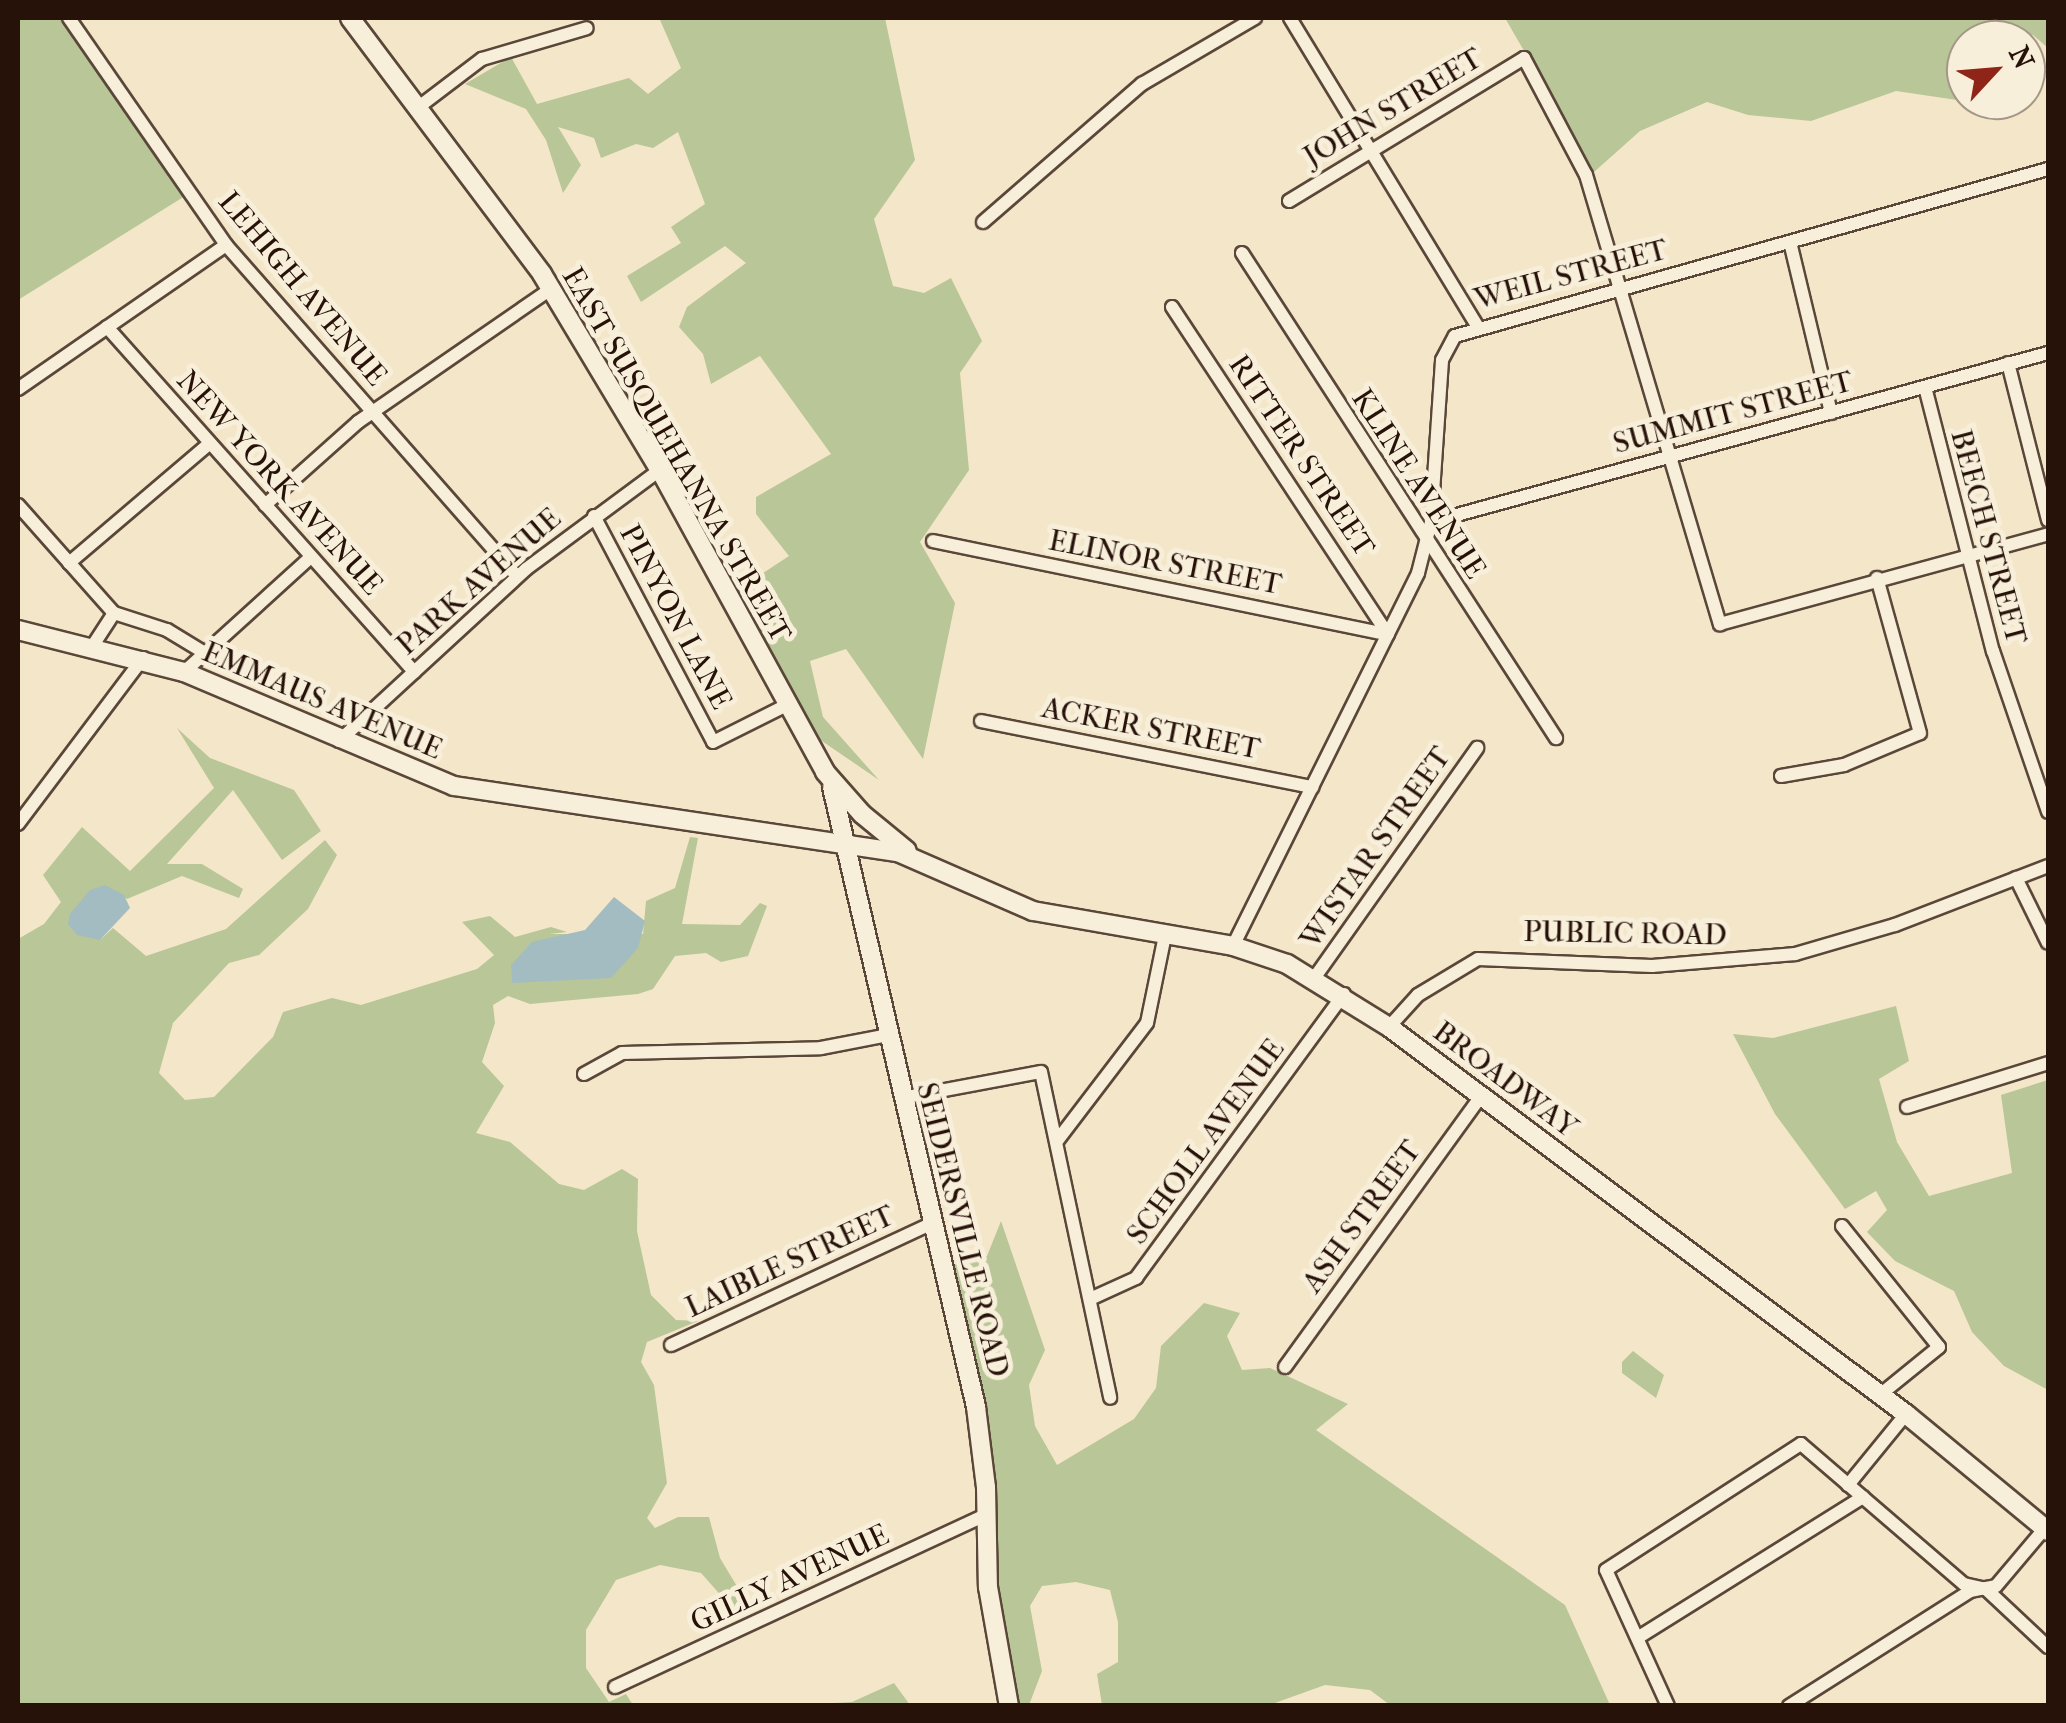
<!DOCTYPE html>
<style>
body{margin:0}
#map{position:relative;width:2066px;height:1723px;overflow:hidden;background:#f4e6c8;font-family:"IM FELL French Canon",serif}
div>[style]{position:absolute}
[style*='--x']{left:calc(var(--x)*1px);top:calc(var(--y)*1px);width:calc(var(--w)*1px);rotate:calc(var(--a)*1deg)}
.green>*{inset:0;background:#b9c698}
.water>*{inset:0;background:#a2bcc1}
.roads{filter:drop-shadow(2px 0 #5a4739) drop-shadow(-2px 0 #5a4739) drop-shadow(0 2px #5a4739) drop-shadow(0 -2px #5a4739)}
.street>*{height:12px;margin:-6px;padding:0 6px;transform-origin:6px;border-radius:6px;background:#f8efdb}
.secondary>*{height:18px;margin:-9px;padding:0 9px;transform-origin:9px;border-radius:9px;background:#f8efdb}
span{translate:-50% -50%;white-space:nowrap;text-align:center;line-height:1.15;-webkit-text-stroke:10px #f8efdb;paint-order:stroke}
.street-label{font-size:30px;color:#271209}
.frame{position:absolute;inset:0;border:20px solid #271209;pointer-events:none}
.north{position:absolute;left:1946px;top:20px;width:100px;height:100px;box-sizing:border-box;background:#f8efdb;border:2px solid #a49787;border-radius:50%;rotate:64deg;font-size:28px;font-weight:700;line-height:40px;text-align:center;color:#271209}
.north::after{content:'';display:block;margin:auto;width:35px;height:45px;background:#8f2418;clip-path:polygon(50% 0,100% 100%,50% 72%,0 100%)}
</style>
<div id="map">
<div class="green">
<div style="clip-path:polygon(18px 18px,64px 18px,185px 196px,18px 300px)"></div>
<div style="clip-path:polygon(651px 18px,885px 18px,915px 160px,874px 219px,893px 286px,924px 293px,951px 278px,982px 341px,960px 373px,969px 470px,920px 542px,955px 603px,923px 759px,846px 649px,810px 661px,823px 717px,879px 780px,819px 739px,737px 590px,789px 556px,756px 514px,756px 497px,831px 454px,760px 356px,711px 384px,703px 354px,679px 327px,687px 307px,746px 263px,725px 246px,641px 302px,627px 276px,681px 243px,671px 227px,705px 204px,678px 132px,653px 148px,636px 144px,601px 158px,594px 138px,558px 127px,581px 165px,563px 193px,546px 140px,526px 109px,465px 84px,511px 57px,537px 104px,629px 78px,648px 94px,681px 68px,660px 20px)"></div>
<div style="clip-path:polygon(1505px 18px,2048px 18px,2048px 48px,2033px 35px,1966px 40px,1957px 100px,1896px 91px,1811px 121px,1748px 115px,1707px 102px,1640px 131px,1594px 172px)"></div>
<div style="clip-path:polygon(177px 728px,210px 758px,294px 790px,321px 831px,282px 860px,233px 790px,167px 864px,202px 864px,243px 889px,239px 898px,182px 876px,127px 899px,110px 888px,100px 940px,113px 928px,146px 956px,226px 929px,325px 840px,337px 855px,308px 909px,259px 955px,229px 963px,173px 1023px,159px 1073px,185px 1100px,214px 1097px,273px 1037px,283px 1012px,332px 998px,361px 1005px,477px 969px,494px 955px,462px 922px,490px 916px,515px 937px,551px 927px,567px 932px,549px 934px,643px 934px,646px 901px,675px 888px,690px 837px,698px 838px,682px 924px,740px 925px,760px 903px,767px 906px,748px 956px,721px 962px,706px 953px,675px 956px,653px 989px,638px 994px,530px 1004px,508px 996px,493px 1005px,495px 1023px,482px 1062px,504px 1086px,476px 1133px,510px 1142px,559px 1184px,584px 1190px,622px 1169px,638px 1179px,637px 1231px,651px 1295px,676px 1320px,698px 1321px,647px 1342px,641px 1362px,654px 1385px,667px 1483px,647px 1518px,655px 1528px,678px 1517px,709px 1517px,720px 1558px,747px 1603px,733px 1609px,701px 1573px,660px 1565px,616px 1580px,586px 1630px,586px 1668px,609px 1702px,626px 1694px,633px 1705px,18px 1705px,18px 939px,44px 924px,61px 902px,43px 875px,82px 827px,130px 871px,214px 788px)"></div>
<div style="clip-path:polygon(1896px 1006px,1909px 1061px,1879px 1079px,1897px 1142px,1929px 1196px,2012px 1173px,2001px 1095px,2048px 1080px,2048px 1390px,2004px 1366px,1972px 1332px,1954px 1291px,1895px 1261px,1867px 1232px,1887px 1210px,1876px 1191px,1845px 1209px,1775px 1114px,1733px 1034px,1773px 1038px)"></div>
<div style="clip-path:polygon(1001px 1221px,1045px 1350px,1029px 1385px,1035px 1426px,1057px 1465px,1134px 1419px,1156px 1388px,1161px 1346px,1204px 1303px,1240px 1313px,1227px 1336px,1242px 1370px,1270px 1368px,1348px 1404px,1316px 1430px,1565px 1605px,1610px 1705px,1390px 1705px,1370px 1690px,1325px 1685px,1269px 1705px,1102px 1705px,1097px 1674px,1118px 1662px,1118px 1622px,1110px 1590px,1076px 1582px,1042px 1586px,1030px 1606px,1042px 1671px,1029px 1705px,1019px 1705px,994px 1591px,993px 1456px,950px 1266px,987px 1256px)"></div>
<div style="clip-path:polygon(1633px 1351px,1664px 1375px,1656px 1398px,1622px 1373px,1622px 1362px)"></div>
<div style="clip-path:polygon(894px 1683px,910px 1705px,799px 1705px,852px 1702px)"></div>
</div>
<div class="water">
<div style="clip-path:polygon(105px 885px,124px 895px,130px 908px,100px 940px,77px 935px,68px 924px,70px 914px,90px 890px)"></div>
<div style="clip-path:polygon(614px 897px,645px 921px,638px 948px,611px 978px,512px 983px,511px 965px,532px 942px,585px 930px)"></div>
</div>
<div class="roads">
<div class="street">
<div style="--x:69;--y:18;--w:276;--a:55.3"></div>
<div style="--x:226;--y:245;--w:441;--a:48.7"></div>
<div style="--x:1290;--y:18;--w:360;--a:58.7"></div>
<div style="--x:420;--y:106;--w:78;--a:-37.2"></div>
<div style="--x:482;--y:59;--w:109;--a:-16.4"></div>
<div style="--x:1289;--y:201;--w:275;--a:-31.3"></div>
<div style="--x:1524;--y:58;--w:132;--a:62.1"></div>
<div style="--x:1586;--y:175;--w:469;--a:73.4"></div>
<div style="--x:1720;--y:624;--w:340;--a:-15.3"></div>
<div style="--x:983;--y:222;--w:211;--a:-41"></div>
<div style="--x:1142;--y:84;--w:131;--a:-30.3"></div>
<div style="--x:1790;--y:242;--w:176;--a:76.5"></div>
<div style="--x:1242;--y:253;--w:578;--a:57.08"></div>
<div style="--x:1172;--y:307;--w:392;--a:56.6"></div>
<div style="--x:107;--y:327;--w:462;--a:48.3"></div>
<div style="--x:2008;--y:363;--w:162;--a:75.7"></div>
<div style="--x:1925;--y:387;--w:273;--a:75.6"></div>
<div style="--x:1993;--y:651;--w:170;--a:71.1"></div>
<div style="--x:18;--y:389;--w:253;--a:-34.7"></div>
<div style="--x:18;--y:505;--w:144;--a:48.4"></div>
<div style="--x:114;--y:613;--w:40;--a:122.9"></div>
<div style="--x:265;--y:505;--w:125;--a:-41.7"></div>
<div style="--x:358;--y:422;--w:234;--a:-34.6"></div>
<div style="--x:594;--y:516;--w:255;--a:62.2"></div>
<div style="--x:713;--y:742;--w:80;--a:-26.6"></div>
<div style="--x:1431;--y:522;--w:640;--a:-15.32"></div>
<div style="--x:933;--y:541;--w:464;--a:11.6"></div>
<div style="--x:69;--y:563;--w:185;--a:-40.4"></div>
<div style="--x:114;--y:613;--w:56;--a:17.8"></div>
<div style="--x:167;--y:630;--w:44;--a:31.2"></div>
<div style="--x:184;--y:672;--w:171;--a:-42.2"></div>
<div style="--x:981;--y:721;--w:338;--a:11.3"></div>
<div style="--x:339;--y:741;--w:254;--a:-42.6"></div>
<div style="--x:526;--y:569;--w:167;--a:-36.5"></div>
<div style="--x:1781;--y:776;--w:64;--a:-9.9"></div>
<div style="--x:1844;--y:765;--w:82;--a:-22.8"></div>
<div style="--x:1920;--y:733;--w:161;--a:-105.5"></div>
<div style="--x:18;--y:824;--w:208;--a:-53"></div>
<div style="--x:2016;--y:878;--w:72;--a:63.8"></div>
<div style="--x:1233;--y:946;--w:416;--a:-63.6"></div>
<div style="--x:1418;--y:573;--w:53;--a:-75.7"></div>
<div style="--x:1431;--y:522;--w:162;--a:-86.1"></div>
<div style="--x:1442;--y:360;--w:27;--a:-62"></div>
<div style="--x:1455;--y:336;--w:616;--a:-15.73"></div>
<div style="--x:1315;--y:977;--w:281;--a:-54.7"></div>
<div style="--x:1389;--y:1027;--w:43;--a:-47.8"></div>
<div style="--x:1418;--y:995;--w:70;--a:-31"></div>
<div style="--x:1478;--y:959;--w:174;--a:2.3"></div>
<div style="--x:1652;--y:966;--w:144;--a:-4.8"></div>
<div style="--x:1795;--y:954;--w:104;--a:-16.2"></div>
<div style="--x:1895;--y:925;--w:164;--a:-21.1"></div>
<div style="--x:584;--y:1074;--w:43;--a:-28.9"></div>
<div style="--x:622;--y:1053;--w:199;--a:-1.4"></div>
<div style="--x:821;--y:1048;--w:68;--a:-11"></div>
<div style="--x:902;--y:1098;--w:141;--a:-10.6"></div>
<div style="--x:1041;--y:1072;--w:333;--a:78"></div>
<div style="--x:1907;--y:1107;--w:148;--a:-17.3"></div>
<div style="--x:1057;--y:1141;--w:148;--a:-52.7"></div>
<div style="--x:1147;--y:1023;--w:90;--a:-78.4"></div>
<div style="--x:1842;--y:1226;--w:155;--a:51.3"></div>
<div style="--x:1939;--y:1347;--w:76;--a:140.9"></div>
<div style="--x:1090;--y:1299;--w:51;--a:-24.5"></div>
<div style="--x:1136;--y:1278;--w:352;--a:-53.8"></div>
<div style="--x:671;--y:1345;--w:287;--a:-25"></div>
<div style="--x:1285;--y:1367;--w:334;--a:-54.1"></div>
<div style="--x:1848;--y:1485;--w:92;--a:-50.8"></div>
<div style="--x:1639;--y:1637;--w:264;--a:-32"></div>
<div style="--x:615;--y:1687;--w:409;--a:-24.9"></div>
<div style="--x:1668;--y:1706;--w:149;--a:-114.5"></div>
<div style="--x:1606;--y:1570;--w:232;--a:-32.9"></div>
<div style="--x:1801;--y:1444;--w:215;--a:40.7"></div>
<div style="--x:1964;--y:1584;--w:23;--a:13"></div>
<div style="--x:1986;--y:1589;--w:85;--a:43.1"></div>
<div style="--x:1789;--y:1706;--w:214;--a:-32.4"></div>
<div style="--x:1970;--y:1591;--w:26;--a:-11"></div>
<div style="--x:1996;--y:1586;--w:76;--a:-49.8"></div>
</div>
<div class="secondary">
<div style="--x:350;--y:18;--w:320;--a:53.1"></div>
<div style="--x:542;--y:274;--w:229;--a:59"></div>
<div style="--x:660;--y:470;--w:344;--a:61.3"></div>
<div style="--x:825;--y:772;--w:56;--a:48.6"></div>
<div style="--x:862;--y:814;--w:58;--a:39.4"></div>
<div style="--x:18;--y:630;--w:171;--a:14.2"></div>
<div style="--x:184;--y:672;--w:293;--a:22.9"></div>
<div style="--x:454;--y:786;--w:449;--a:8.5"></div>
<div style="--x:898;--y:852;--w:147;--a:23.6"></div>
<div style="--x:1033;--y:911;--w:203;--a:9.9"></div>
<div style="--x:1233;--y:946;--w:57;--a:18.4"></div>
<div style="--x:1287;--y:964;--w:120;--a:31.7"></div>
<div style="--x:1389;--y:1027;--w:646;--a:36.82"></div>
<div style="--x:1906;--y:1414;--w:184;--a:39.5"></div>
<div style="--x:832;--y:787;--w:637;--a:76.92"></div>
<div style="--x:976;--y:1407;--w:81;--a:82.9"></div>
<div style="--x:986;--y:1487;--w:100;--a:88.9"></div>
<div style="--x:988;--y:1587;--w:121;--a:80"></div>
</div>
</div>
<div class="street-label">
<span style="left:1393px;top:108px;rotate:-31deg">JOHN STREET</span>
<span style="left:1571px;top:275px;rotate:-15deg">WEIL STREET</span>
<span style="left:302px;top:289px;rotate:50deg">LEHIGH AVENUE</span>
<span style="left:1733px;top:413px;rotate:-15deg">SUMMIT STREET</span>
<span style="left:676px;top:455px;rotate:60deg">EAST SUSQUEHANNA STREET</span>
<span style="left:1301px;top:456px;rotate:56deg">RITTER STREET</span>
<span style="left:279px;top:483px;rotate:48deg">NEW YORK AVENUE</span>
<span style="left:1418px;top:484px;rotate:57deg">KLINE AVENUE</span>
<span style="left:1988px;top:537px;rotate:75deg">BEECH STREET</span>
<span style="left:1165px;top:563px;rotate:11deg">ELINOR STREET</span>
<span style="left:479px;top:582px;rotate:-41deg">PARK AVENUE</span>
<span style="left:675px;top:617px;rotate:62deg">PINYON LANE</span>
<span style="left:322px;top:701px;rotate:23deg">EMMAUS AVENUE</span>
<span style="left:1151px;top:729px;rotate:11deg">ACKER STREET</span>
<span style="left:1376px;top:848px;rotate:-55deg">WISTAR STREET</span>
<span style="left:1625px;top:934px;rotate:1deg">PUBLIC ROAD</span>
<span style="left:1505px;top:1080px;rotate:37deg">BROADWAY</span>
<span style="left:1206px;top:1142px;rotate:-54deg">SCHOLL AVENUE</span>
<span style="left:1362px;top:1217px;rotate:-54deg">ASH STREET</span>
<span style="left:962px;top:1230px;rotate:76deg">SEIDERSVILLE ROAD</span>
<span style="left:790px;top:1262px;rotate:-25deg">LAIBLE STREET</span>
<span style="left:790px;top:1579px;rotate:-25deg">GILLY AVENUE</span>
</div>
<div class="frame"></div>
<div class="north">N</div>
</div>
